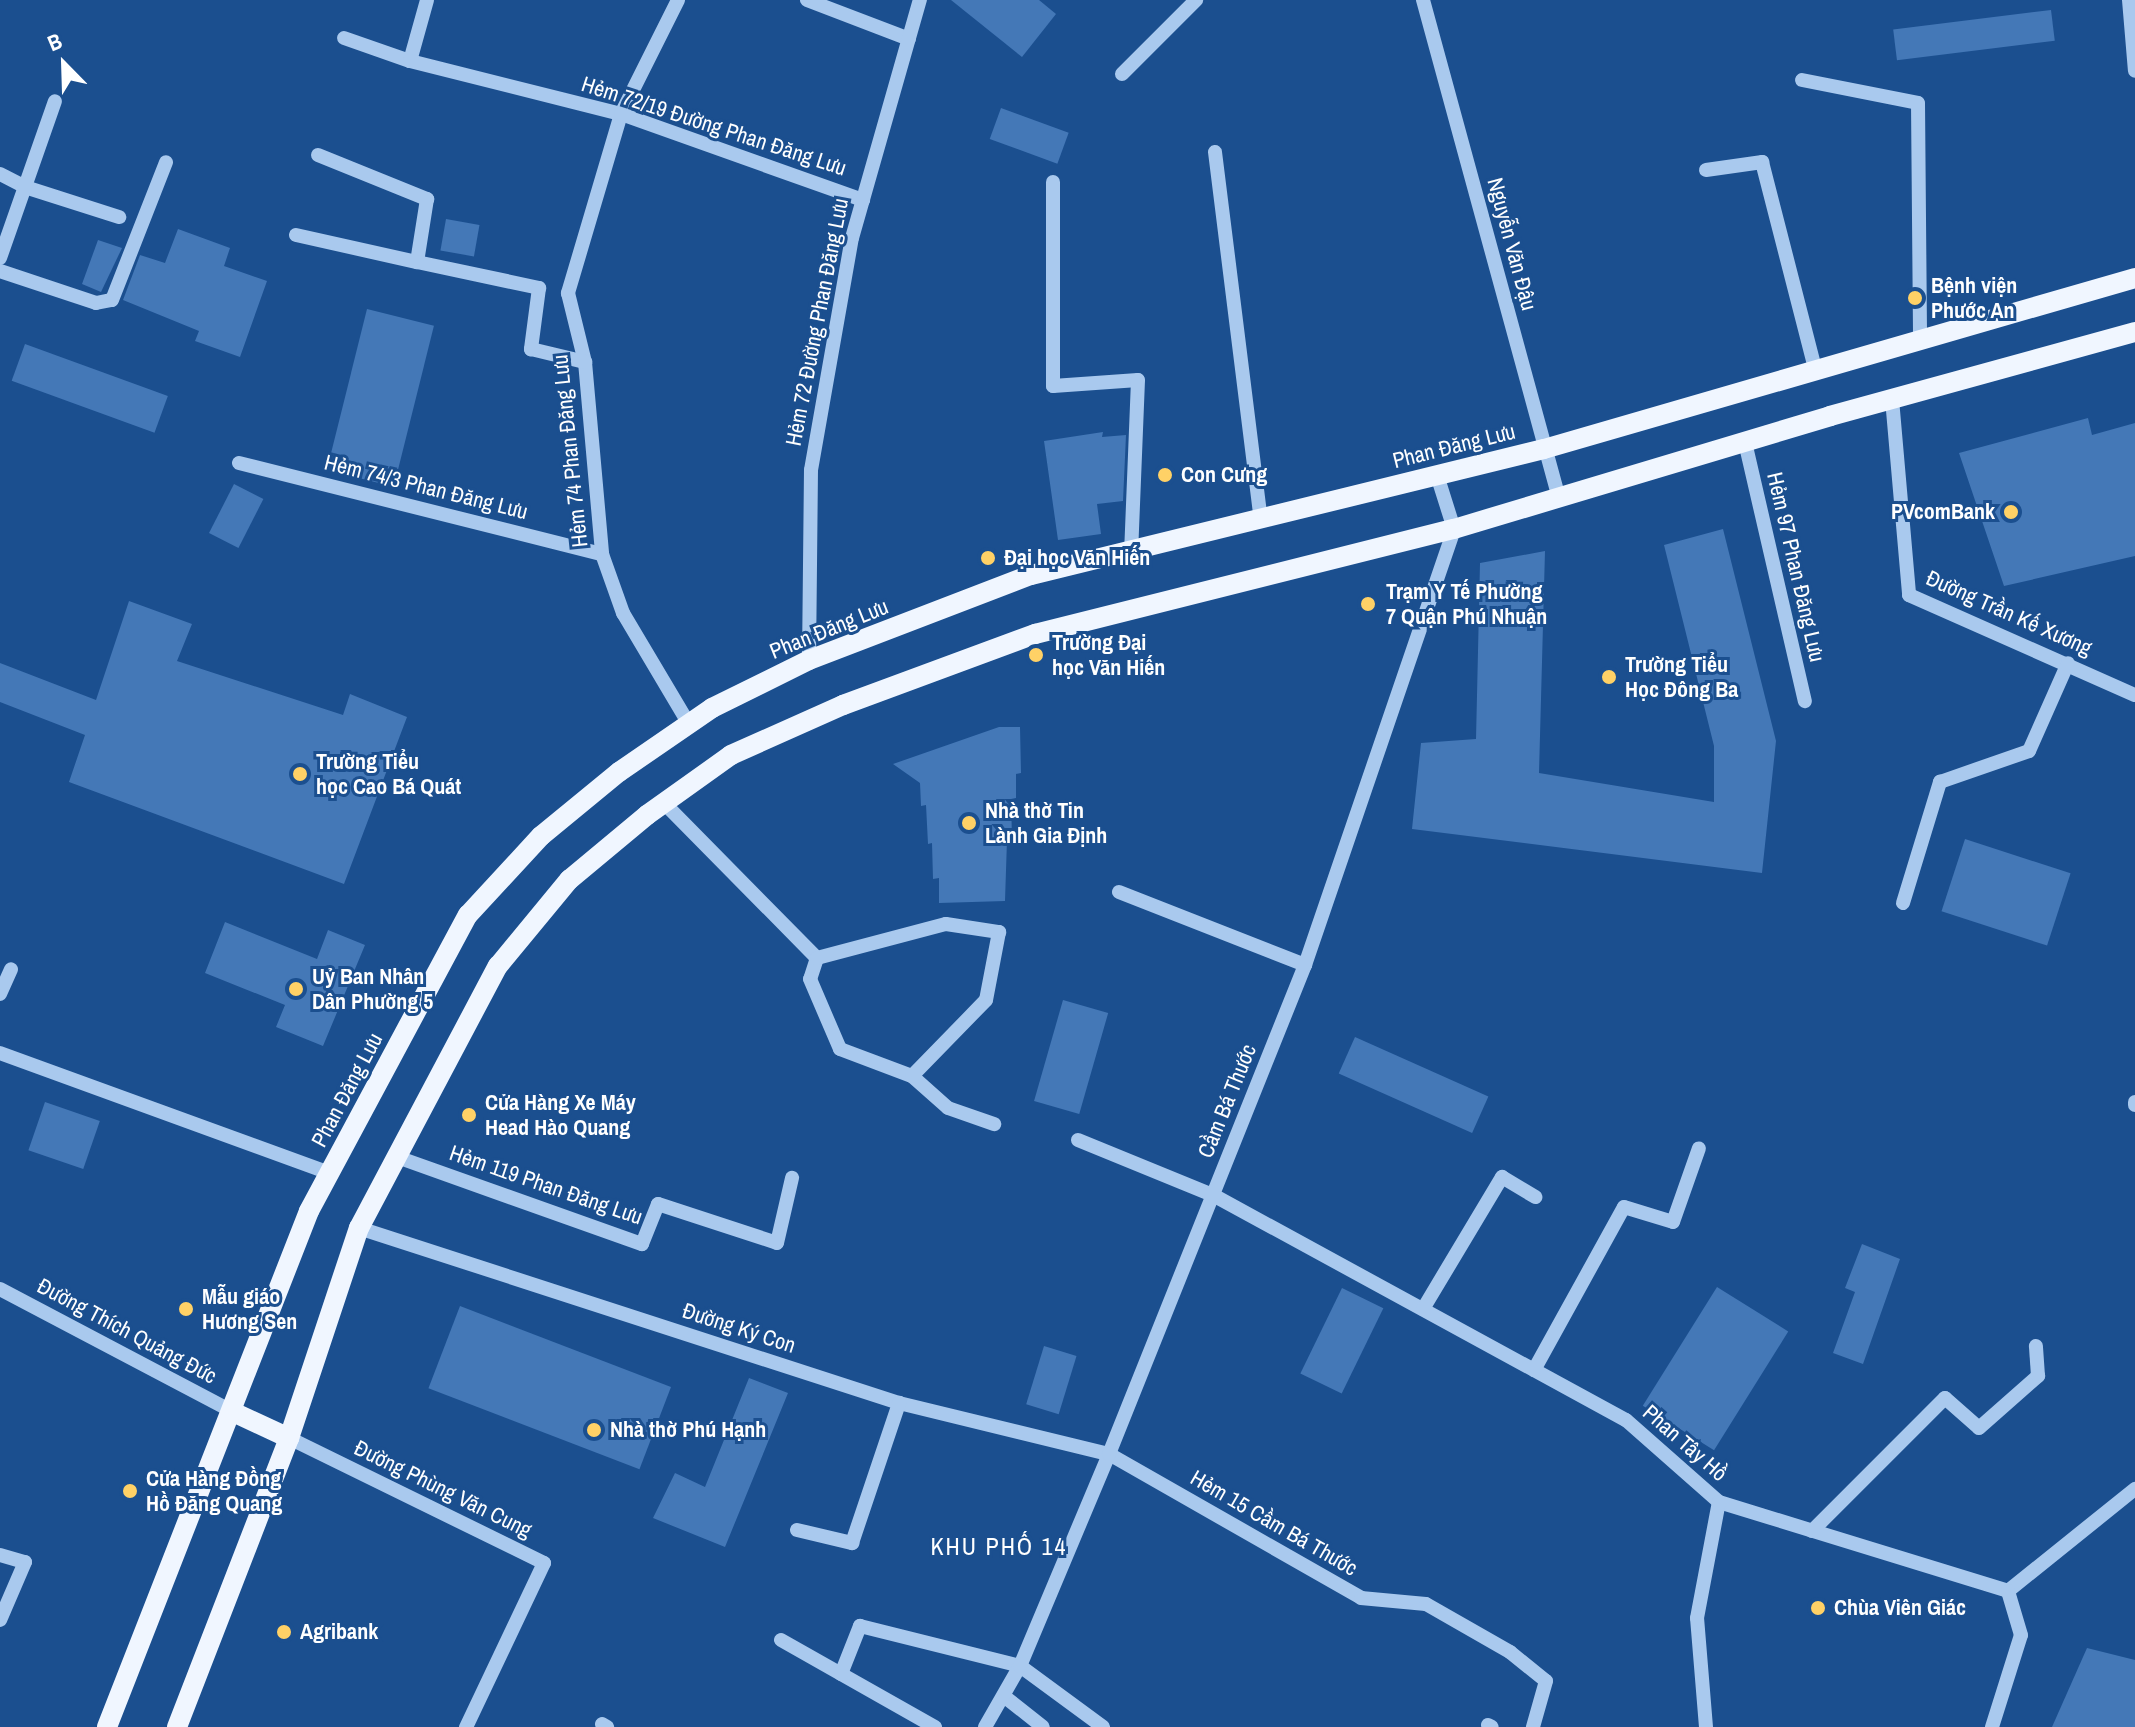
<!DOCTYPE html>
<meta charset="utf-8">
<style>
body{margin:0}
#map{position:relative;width:2135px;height:1727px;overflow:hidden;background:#1b4f8f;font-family:"Archivo Narrow",sans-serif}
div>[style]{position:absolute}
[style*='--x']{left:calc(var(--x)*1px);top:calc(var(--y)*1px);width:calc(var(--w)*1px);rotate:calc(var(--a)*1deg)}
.building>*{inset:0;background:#4478b7;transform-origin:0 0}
.minor>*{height:14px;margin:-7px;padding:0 7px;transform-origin:7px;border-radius:7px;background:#a9c9ee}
.major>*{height:20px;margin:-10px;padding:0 10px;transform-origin:10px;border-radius:10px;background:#f0f6ff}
.dots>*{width:22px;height:22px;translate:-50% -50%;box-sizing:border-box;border:4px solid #1b4f8f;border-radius:50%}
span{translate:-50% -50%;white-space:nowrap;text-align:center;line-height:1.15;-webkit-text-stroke:6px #1b4f8f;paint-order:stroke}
.street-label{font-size:22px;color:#fff}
.poi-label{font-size:22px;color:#fff;font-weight:700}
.left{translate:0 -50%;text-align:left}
.right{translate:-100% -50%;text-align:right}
.neighbourhood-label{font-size:24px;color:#fff;letter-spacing:2px}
.north{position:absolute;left:24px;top:24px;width:80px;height:80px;-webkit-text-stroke:6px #1b4f8f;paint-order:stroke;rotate:337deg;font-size:22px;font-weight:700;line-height:32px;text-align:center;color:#fff}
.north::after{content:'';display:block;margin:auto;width:28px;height:36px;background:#fff;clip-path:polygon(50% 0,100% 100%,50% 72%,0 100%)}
</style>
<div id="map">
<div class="building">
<div style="clip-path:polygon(951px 0,1039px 0,1056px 14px,1022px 57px)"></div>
<div style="left:2051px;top:10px;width:31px;height:159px;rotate:83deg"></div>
<div style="left:1001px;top:108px;width:72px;height:33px;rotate:20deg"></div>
<div style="left:446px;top:219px;width:34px;height:32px;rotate:10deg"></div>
<div style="clip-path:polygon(178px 229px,230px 248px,224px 266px,267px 281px,240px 357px,195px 341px,199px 331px,123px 300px,140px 255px,165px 263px)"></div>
<div style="clip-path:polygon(98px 240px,122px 248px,101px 292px,82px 284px)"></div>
<div style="left:367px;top:309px;width:69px;height:166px;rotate:14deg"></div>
<div style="left:25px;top:344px;width:152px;height:39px;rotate:20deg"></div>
<div style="clip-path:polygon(2088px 418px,2092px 435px,2135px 423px,2135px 556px,2004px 586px,1959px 453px)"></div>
<div style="clip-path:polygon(1103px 432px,1102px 437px,1126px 435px,1123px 501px,1097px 504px,1101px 534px,1058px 540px,1044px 441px)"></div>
<div style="left:234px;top:484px;width:33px;height:55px;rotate:27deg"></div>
<div style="clip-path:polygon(1723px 529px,1776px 741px,1762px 873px,1412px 829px,1421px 743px,1476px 739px,1480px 563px,1545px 551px,1539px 773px,1714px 802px,1714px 746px,1664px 545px)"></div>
<div style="clip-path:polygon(129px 601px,192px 624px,177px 661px,343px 715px,350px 694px,407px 717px,344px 884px,69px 782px,85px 735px,0 702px,0 663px,96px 700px)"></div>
<div style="clip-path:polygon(999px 727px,1020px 727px,1021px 773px,1016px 774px,1016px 798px,1011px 799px,1012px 839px,1007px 840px,1005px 901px,939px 903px,939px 878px,933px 879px,932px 843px,928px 844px,926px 805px,921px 806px,920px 783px,893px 764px)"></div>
<div style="left:1965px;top:839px;width:111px;height:76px;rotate:18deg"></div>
<div style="clip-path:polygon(225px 922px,317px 959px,328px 930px,365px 945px,323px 1046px,276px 1027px,285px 1005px,205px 973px)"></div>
<div style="left:1063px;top:1000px;width:47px;height:105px;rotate:16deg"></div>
<div style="left:1355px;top:1037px;width:146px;height:40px;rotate:24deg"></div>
<div style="left:45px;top:1102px;width:58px;height:51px;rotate:19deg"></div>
<div style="clip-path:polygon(1862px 1244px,1900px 1259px,1863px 1364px,1833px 1353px,1855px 1292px,1845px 1288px)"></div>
<div style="left:1717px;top:1287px;width:84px;height:140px;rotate:32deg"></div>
<div style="left:1342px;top:1288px;width:46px;height:95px;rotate:26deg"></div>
<div style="left:460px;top:1306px;width:226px;height:88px;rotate:21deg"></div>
<div style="left:1044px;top:1346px;width:34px;height:61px;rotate:17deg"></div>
<div style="clip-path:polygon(749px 1378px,788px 1393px,725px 1547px,653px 1518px,675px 1473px,705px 1487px)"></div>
<div style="clip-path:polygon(2087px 1648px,2135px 1660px,2135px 1727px,2052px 1727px)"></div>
</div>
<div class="minor">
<div style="--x:678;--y:0;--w:127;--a:116.6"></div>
<div style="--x:621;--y:114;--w:187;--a:106.5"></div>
<div style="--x:568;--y:293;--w:71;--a:76.2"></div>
<div style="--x:585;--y:362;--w:193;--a:84.9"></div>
<div style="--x:602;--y:554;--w:63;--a:70.4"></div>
<div style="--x:623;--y:613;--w:129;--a:59.3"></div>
<div style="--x:807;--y:0;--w:109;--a:20.9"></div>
<div style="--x:1423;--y:0;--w:516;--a:74.73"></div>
<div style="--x:2129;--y:0;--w:71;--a:85.2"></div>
<div style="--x:344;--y:38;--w:70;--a:19.2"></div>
<div style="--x:410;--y:61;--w:63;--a:-74.4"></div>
<div style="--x:410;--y:61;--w:218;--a:14.1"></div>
<div style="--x:621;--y:114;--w:257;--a:19.6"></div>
<div style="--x:1122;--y:74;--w:105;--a:-45"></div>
<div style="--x:1802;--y:80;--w:118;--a:11.2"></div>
<div style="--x:1918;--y:103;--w:236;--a:89.5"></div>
<div style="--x:1215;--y:152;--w:370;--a:82.9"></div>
<div style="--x:318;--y:155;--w:118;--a:22"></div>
<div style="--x:427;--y:199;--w:64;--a:99"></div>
<div style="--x:417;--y:262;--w:125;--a:12"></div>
<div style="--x:539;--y:288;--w:62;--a:97.5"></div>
<div style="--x:531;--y:349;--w:56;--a:13.5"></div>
<div style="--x:1706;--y:170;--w:57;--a:-8.1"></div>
<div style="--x:1762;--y:162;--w:214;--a:75.6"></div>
<div style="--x:0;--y:174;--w:28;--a:27"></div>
<div style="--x:25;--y:187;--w:99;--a:17.7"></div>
<div style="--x:1053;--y:182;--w:204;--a:90"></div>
<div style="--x:1053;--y:386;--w:85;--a:-4"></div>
<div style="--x:1138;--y:380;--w:171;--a:92.3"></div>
<div style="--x:296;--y:235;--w:124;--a:12.6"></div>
<div style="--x:0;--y:258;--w:166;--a:-70.7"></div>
<div style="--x:0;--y:271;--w:101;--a:18.4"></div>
<div style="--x:96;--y:303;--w:16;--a:-11"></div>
<div style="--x:112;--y:300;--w:148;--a:-68.6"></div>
<div style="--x:1892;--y:399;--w:197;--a:85"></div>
<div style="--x:1909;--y:595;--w:247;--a:23.9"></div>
<div style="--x:1745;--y:442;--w:266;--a:77"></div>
<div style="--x:239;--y:463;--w:374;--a:14.1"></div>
<div style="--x:809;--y:660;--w:190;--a:-89.4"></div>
<div style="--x:811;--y:470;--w:236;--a:-80"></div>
<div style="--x:852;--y:238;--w:248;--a:-74.1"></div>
<div style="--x:664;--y:803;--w:218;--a:45.4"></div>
<div style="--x:817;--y:958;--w:22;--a:108"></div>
<div style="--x:810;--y:979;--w:76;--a:66.8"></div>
<div style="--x:840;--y:1049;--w:77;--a:20.6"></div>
<div style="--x:912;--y:1076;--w:48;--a:41.6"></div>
<div style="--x:948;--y:1108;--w:49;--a:19.2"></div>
<div style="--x:1119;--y:892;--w:200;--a:21.4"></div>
<div style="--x:1903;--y:903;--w:127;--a:-73"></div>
<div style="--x:1940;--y:782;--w:94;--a:-19.2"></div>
<div style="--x:2029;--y:751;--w:96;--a:-66.1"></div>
<div style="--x:817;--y:958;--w:133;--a:-14.8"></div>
<div style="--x:946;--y:924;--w:54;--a:8.6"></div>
<div style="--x:999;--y:932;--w:69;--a:100.8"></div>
<div style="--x:986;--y:1000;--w:106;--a:134.2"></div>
<div style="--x:0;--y:994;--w:27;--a:-66"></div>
<div style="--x:0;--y:1053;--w:351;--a:20"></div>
<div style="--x:2135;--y:1102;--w:3;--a:90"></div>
<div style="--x:1078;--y:1140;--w:146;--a:22.2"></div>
<div style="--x:1213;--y:1195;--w:470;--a:28.6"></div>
<div style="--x:1626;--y:1420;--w:124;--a:41.4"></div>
<div style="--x:1719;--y:1502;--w:302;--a:17.1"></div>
<div style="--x:2008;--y:1591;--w:163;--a:-38.8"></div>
<div style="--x:397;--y:1157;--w:260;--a:19.6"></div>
<div style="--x:642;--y:1244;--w:43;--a:-68.2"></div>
<div style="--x:658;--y:1204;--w:125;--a:18.1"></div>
<div style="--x:777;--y:1243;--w:67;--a:-77"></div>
<div style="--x:359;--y:1228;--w:568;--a:17.96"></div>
<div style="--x:899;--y:1403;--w:216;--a:13.7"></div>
<div style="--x:1109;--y:1454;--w:290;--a:29.7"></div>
<div style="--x:1361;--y:1598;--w:65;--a:5.3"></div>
<div style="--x:1426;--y:1604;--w:97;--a:29.7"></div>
<div style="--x:1510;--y:1652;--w:46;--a:38.9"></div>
<div style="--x:1546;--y:1681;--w:48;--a:105.8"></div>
<div style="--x:0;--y:1289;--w:263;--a:27.8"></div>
<div style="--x:1423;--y:1309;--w:154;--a:-59.1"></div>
<div style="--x:1502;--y:1177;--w:39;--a:31"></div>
<div style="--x:1534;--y:1370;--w:186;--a:-61.1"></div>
<div style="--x:1624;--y:1207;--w:51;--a:17"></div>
<div style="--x:1673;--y:1222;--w:78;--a:-70.6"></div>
<div style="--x:289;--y:1438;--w:284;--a:26.1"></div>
<div style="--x:544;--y:1563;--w:182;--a:115.4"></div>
<div style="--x:797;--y:1530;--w:57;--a:13.3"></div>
<div style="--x:852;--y:1543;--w:148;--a:-71.4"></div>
<div style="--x:1812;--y:1531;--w:188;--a:-45"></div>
<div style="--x:1945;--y:1398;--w:45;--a:41.4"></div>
<div style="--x:1979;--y:1428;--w:79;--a:-41.4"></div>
<div style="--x:2038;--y:1376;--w:30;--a:-94"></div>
<div style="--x:0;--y:1555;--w:26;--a:16"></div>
<div style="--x:25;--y:1562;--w:63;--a:113.3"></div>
<div style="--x:781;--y:1640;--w:177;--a:29.5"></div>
<div style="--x:841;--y:1674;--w:52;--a:-68.4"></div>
<div style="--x:860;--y:1626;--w:165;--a:14"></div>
<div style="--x:1020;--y:1666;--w:103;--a:36.3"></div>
<div style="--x:1005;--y:1697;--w:48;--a:38.3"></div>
<div style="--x:602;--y:1724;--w:6;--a:31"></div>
<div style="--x:1488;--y:1725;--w:4;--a:27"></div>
<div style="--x:985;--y:1727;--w:70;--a:-60.2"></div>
<div style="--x:1020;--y:1666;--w:230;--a:-67.2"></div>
<div style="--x:1109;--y:1454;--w:527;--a:-68.16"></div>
<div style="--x:1305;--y:965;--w:461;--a:-71.1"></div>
<div style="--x:1454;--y:529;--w:57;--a:-107.5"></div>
<div style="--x:1706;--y:1727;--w:109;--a:-94.7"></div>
<div style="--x:1697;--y:1618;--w:118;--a:-79.3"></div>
<div style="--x:1992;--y:1727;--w:96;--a:-72.5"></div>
<div style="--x:2021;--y:1635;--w:46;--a:-106.5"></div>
</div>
<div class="major">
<div style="--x:233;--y:1412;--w:62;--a:24.9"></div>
<div style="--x:107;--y:1727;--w:554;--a:-68.62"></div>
<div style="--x:309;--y:1211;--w:336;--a:-61.8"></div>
<div style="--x:468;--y:915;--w:108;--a:-47.3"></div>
<div style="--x:541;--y:836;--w:101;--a:-39.4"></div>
<div style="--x:619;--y:772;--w:113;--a:-34.5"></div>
<div style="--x:712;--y:708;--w:108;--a:-26.3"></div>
<div style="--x:809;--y:660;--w:238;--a:-21"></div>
<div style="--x:1031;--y:575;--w:528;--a:-13.8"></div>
<div style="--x:1544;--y:449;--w:615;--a:-16.14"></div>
<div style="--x:177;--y:1727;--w:310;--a:-68.8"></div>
<div style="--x:289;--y:1438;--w:221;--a:-71.6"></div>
<div style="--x:359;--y:1228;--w:297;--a:-62.1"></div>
<div style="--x:498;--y:966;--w:112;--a:-50.5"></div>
<div style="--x:569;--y:880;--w:102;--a:-39.8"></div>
<div style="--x:647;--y:815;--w:103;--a:-35.5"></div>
<div style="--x:731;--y:755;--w:123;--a:-24.1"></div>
<div style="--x:843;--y:705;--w:205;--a:-20.3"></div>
<div style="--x:1035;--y:634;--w:432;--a:-14.1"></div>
<div style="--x:1454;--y:529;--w:393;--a:-16.7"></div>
<div style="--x:1830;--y:416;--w:316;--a:-15.4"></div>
</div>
<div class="dots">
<div style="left:1915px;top:298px;background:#ffd166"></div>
<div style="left:1165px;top:475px;background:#ffd166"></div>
<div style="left:2011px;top:512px;background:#ffd166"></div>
<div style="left:988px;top:558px;background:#ffd166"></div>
<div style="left:1368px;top:604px;background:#ffd166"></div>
<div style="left:1036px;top:655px;background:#ffd166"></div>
<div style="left:1609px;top:677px;background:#ffd166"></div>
<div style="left:300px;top:774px;background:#ffd166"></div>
<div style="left:969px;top:823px;background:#ffd166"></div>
<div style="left:296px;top:989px;background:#ffd166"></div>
<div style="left:469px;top:1115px;background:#ffd166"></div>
<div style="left:186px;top:1309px;background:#ffd166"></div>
<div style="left:594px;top:1430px;background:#ffd166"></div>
<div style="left:130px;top:1491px;background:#ffd166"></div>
<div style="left:1818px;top:1608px;background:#ffd166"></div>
<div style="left:284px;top:1632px;background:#ffd166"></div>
</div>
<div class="street-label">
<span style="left:714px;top:126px;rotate:18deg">Hẻm 72/19 Đường Phan Đăng Lưu</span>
<span style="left:1512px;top:244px;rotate:75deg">Nguyễn Văn Đậu</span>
<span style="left:817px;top:322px;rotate:-79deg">Hẻm 72 Đường Phan Đăng Lưu</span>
<span style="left:1454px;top:446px;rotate:-14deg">Phan Đăng Lưu</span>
<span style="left:570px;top:451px;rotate:-96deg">Hẻm 74 Phan Đăng Lưu</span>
<span style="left:426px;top:487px;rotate:14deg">Hẻm 74/3 Phan Đăng Lưu</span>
<span style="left:1796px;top:567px;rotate:77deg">Hẻm 97 Phan Đăng Lưu</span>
<span style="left:2009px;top:613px;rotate:24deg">Đường Trần Kế Xương</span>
<span style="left:829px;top:629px;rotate:-22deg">Phan Đăng Lưu</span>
<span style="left:347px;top:1090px;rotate:-62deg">Phan Đăng Lưu</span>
<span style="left:1227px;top:1101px;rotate:-68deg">Cầm Bá Thước</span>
<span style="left:546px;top:1185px;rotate:19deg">Hẻm 119 Phan Đăng Lưu</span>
<span style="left:739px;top:1328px;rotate:18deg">Đường Ký Con</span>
<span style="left:127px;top:1331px;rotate:28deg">Đường Thích Quảng Đức</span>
<span style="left:1685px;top:1443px;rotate:41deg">Phan Tây Hồ</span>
<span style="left:443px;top:1489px;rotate:26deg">Đường Phùng Văn Cung</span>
<span style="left:1274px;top:1523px;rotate:30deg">Hẻm 15 Cầm Bá Thước</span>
</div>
<div class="poi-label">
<span class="left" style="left:1931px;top:298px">Bệnh viện<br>Phước An</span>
<span class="left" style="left:1181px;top:475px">Con Cưng</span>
<span class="right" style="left:1995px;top:512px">PVcomBank</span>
<span class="left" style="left:1004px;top:558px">Đại học Văn Hiến</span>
<span class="left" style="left:1386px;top:604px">Trạm Y Tế Phường<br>7 Quận Phú Nhuận</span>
<span class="left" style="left:1052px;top:655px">Trường Đại<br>học Văn Hiến</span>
<span class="left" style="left:1625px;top:677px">Trường Tiểu<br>Học Đông Ba</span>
<span class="left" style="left:316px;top:774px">Trường Tiểu<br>học Cao Bá Quát</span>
<span class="left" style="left:985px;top:823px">Nhà thờ Tin<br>Lành Gia Định</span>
<span class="left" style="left:312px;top:989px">Uỷ Ban Nhân<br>Dân Phường 5</span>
<span class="left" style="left:485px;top:1115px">Cửa Hàng Xe Máy<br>Head Hào Quang</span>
<span class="left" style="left:202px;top:1309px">Mẫu giáo<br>Hương Sen</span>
<span class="left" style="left:610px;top:1430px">Nhà thờ Phú Hạnh</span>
<span class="left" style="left:146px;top:1491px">Cửa Hàng Đồng<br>Hồ Đăng Quang</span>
<span class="left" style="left:1834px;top:1608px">Chùa Viên Giác</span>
<span class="left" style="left:300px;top:1632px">Agribank</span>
</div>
<div class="neighbourhood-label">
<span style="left:999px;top:1547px">KHU PHỐ 14</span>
</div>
<div class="north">B</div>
</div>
